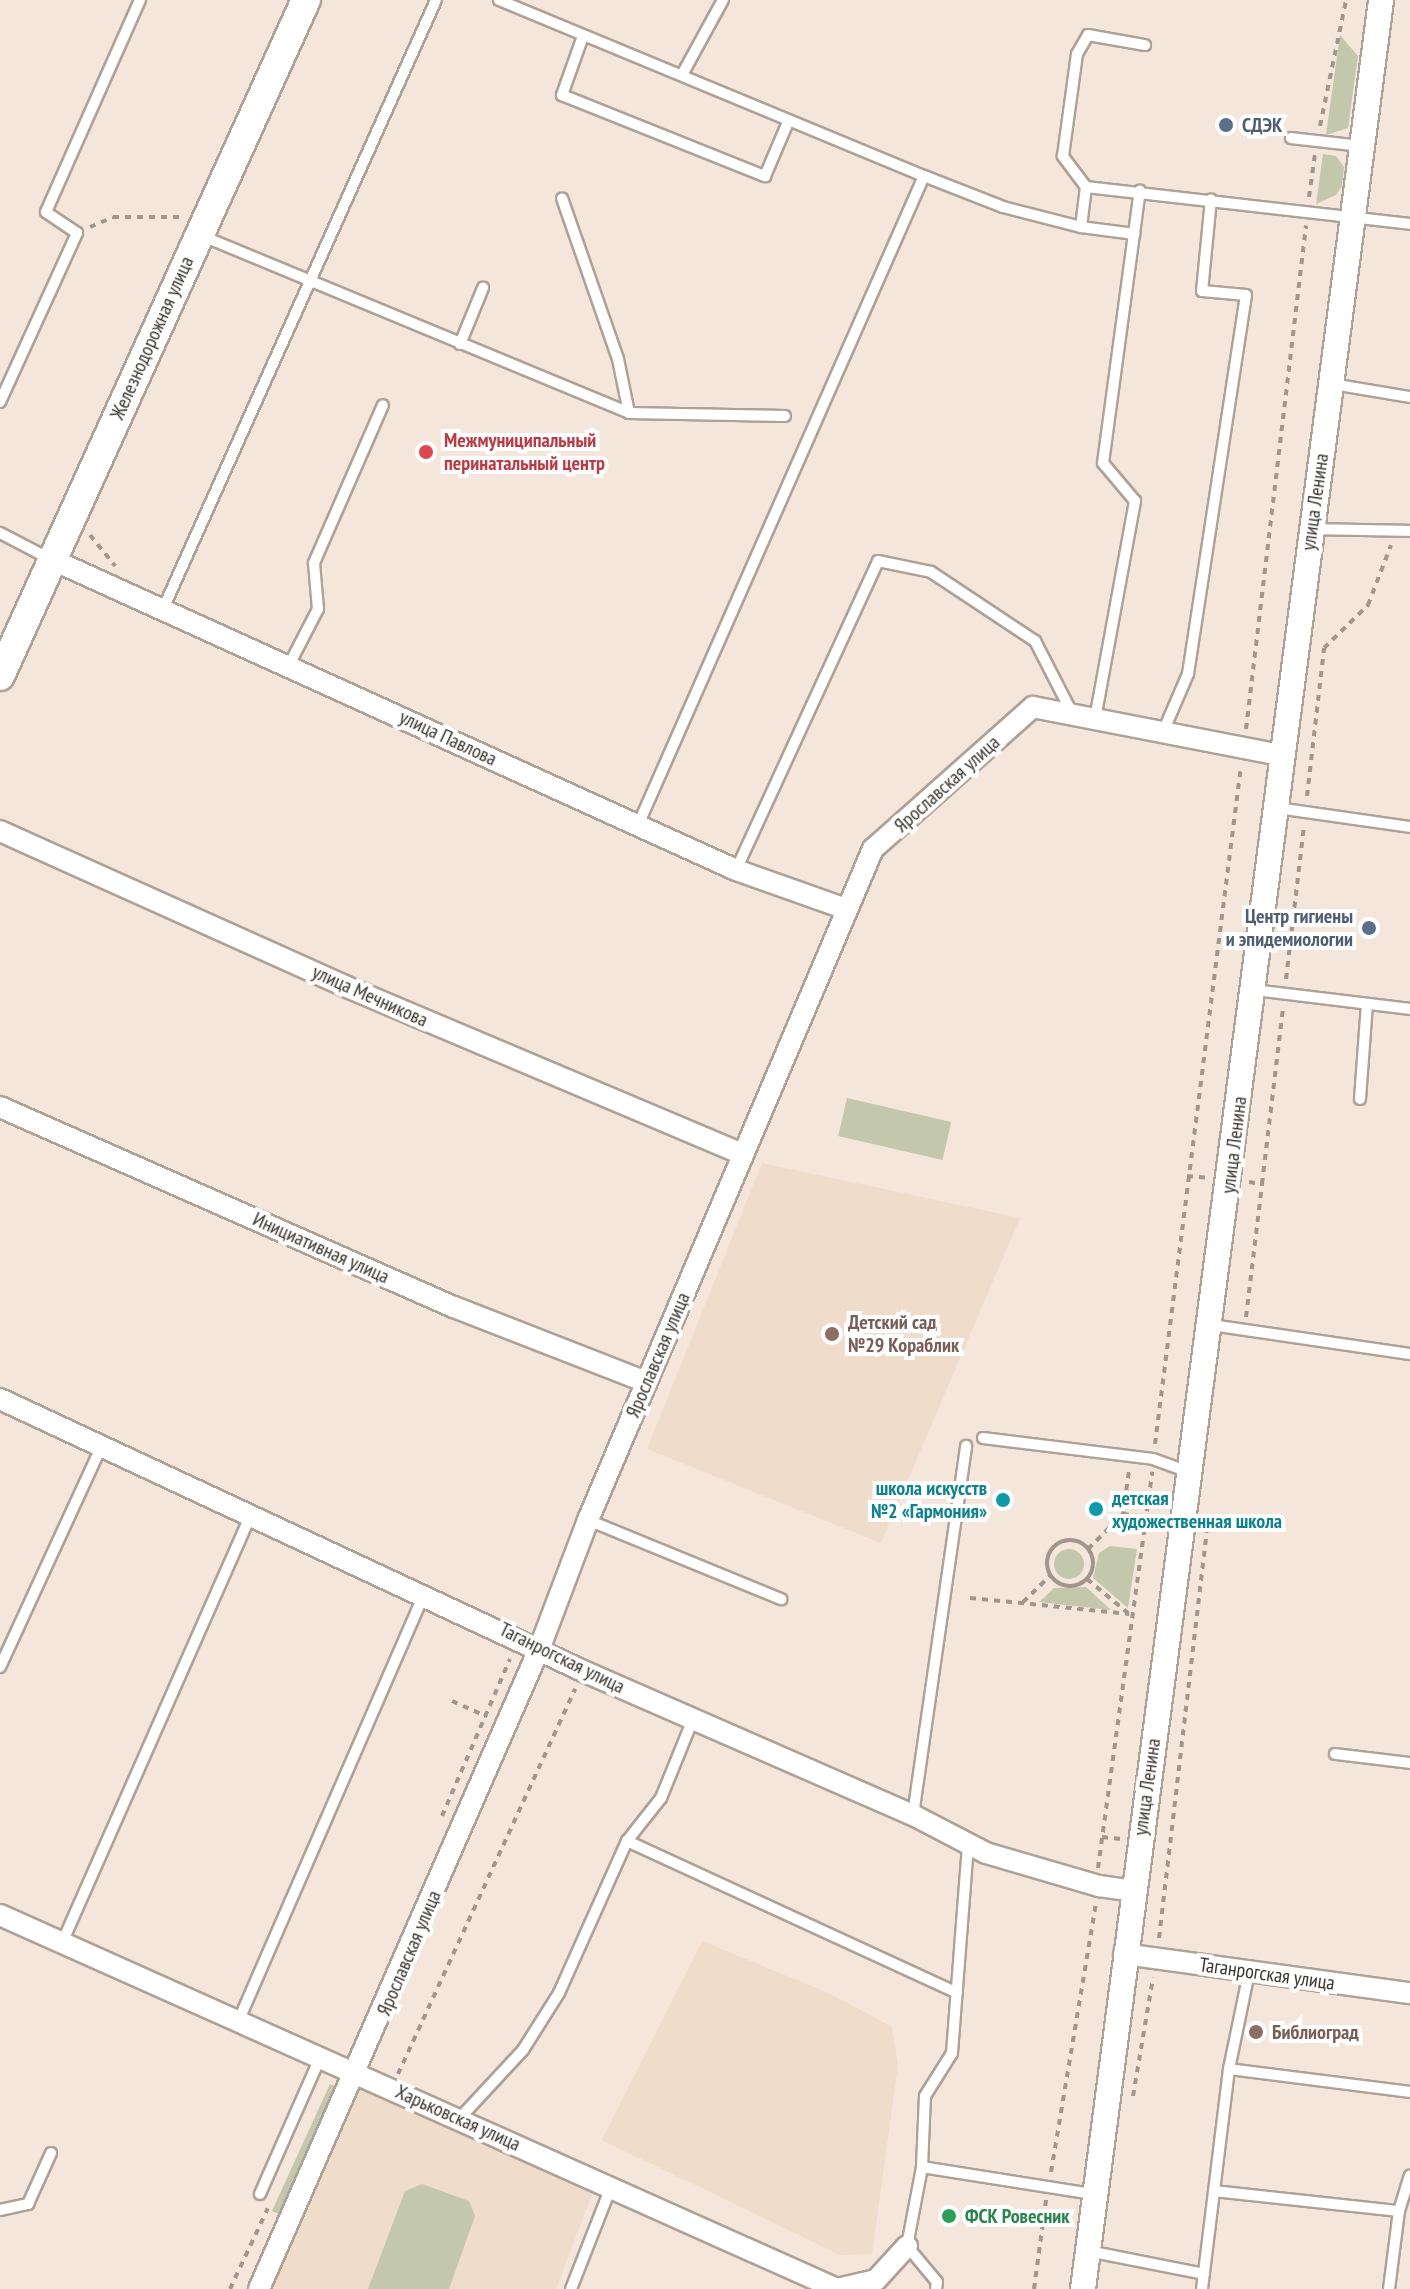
<!DOCTYPE html>
<meta charset="utf-8">
<style>
body{margin:0}
#map{position:relative;width:1410px;height:2289px;overflow:hidden;background:#f4e6da;font-family:"PT Sans Narrow",sans-serif}
div>[style]{position:absolute}
[style*='--x']{left:calc(var(--x)*1px);top:calc(var(--y)*1px);width:calc(var(--w)*1px);rotate:calc(var(--a)*1deg)}
.built>*{inset:0;background:#f0dcca}
.green>*{inset:0;background:#c3c7ac;transform-origin:0 0}
.round{border-radius:50%}
.path>*{height:4px;margin-top:-2px;transform-origin:0;background:repeating-linear-gradient(90deg,#a0968d 0 6px,transparent 0 12px)}
.path>.ring{margin:-2px;padding:0;box-sizing:content-box;background:none;border:4px solid #a0968d;border-radius:50%}
.roads{filter:drop-shadow(2px 0 #aea195) drop-shadow(-2px 0 #aea195) drop-shadow(0 2px #aea195) drop-shadow(0 -2px #aea195)}
.service>*{height:10px;margin:-5px;padding:0 5px;transform-origin:5px;border-radius:5px;background:#fff}
.minor>*{height:20px;margin:-10px;padding:0 10px;transform-origin:10px;border-radius:10px;background:#fff}
.tertiary>*{height:24px;margin:-12px;padding:0 12px;transform-origin:12px;border-radius:12px;background:#fff}
.secondary>*{height:28px;margin:-14px;padding:0 14px;transform-origin:14px;border-radius:14px;background:#fff}
.dots>*{width:22px;height:22px;translate:-50% -50%;box-sizing:border-box;border:4px solid #fff;border-radius:50%}
span{translate:-50% -50%;white-space:nowrap;text-align:center;line-height:1.15;-webkit-text-stroke:8px #fff;paint-order:stroke}
.service-label{font-size:20px;color:#4e5e75;font-weight:700}
.left{translate:0 -50%;text-align:left}
.right{translate:-100% -50%;text-align:right}
.street-label{font-size:20px;color:#39342f}
.health-label{font-size:20px;color:#be3a42;font-weight:700}
.education-label{font-size:20px;color:#785e54;font-weight:700}
.culture-label{font-size:20px;color:#0d838f;font-weight:700}
.leisure-label{font-size:20px;color:#27864d;font-weight:700}
</style>
<div id="map">
<div class="built">
<div style="clip-path:polygon(762px 1163px,1020px 1218px,881px 1543px,647px 1449px)"></div>
<div style="clip-path:polygon(702px 1941px,831px 1994px,892px 2027px,898px 2065px,872px 2254px,840px 2255px,602px 2140px)"></div>
<div style="clip-path:polygon(349px 2085px,593px 2192px,556px 2289px,266px 2289px)"></div>
</div>
<div class="green">
<div style="clip-path:polygon(1340px 35px,1358px 56px,1348px 128px,1326px 135px)"></div>
<div style="clip-path:polygon(1323px 154px,1336px 156px,1344px 167px,1342px 186px,1336px 195px,1316px 204px)"></div>
<div style="left:847px;top:1098px;width:107px;height:39px;rotate:13deg"></div>
<div style="clip-path:polygon(1110px 1546px,1137px 1549px,1128px 1608px,1093px 1578px,1099px 1553px)"></div>
<div class="round" style="left:1054px;top:1549px;width:30px;height:30px"></div>
<div style="clip-path:polygon(1086px 1587px,1111px 1610px,1039px 1602px,1054px 1588px)"></div>
<div style="clip-path:polygon(330px 2084px,337px 2087px,282px 2215px,272px 2211px)"></div>
<div style="clip-path:polygon(422px 2184px,469px 2201px,475px 2216px,449px 2289px,368px 2289px,405px 2191px)"></div>
</div>
<div class="path">
<div style="--x:1320;--y:126;--w:129;--a:-78.3"></div>
<div style="--x:1309;--y:197;--w:43;--a:-82.1"></div>
<div style="--x:90;--y:227;--w:25;--a:-23"></div>
<div style="--x:113;--y:217;--w:67;--a:0"></div>
<div style="--x:90;--y:535;--w:40;--a:51"></div>
<div style="--x:1246;--y:729;--w:507;--a:-83.2"></div>
<div style="--x:1307;--y:796;--w:149;--a:-83.4"></div>
<div style="--x:1324;--y:648;--w:62;--a:-44.3"></div>
<div style="--x:1368;--y:605;--w:64;--a:-69"></div>
<div style="--x:1286;--y:979;--w:155;--a:-83.3"></div>
<div style="--x:1187;--y:1176;--w:21;--a:5"></div>
<div style="--x:1249;--y:1182;--w:13;--a:9"></div>
<div style="--x:1262;--y:1184;--w:177;--a:-83.2"></div>
<div style="--x:1246;--y:1317;--w:134;--a:-83.1"></div>
<div style="--x:1155;--y:1444;--w:683;--a:-82.77"></div>
<div style="--x:1123;--y:1514;--w:24;--a:7"></div>
<div class="ring" style="left:1047px;top:1540px;width:42px;height:42px"></div>
<div style="--x:1088;--y:1549;--w:49;--a:-45"></div>
<div style="--x:1123;--y:1514;--w:43;--a:-82.1"></div>
<div style="--x:1087;--y:1579;--w:53;--a:39.7"></div>
<div style="--x:970;--y:1598;--w:160;--a:5.7"></div>
<div style="--x:1023;--y:1602;--w:37;--a:-44"></div>
<div style="--x:452;--y:1701;--w:37;--a:24"></div>
<div style="--x:442;--y:1816;--w:171;--a:-66.6"></div>
<div style="--x:1102;--y:1837;--w:19;--a:6"></div>
<div style="--x:1098;--y:1868;--w:400;--a:-82.2"></div>
<div style="--x:1159;--y:1938;--w:427;--a:-83.3"></div>
<div style="--x:398;--y:2074;--w:424;--a:-65.3"></div>
<div style="--x:1133;--y:2096;--w:120;--a:-80.4"></div>
<div style="--x:1051;--y:2172;--w:272;--a:-80.5"></div>
<div style="--x:230;--y:2289;--w:89;--a:-64.9"></div>
<div style="--x:1034;--y:2289;--w:90;--a:-82.3"></div>
</div>
<div class="roads">
<div class="service">
<div style="--x:499;--y:0;--w:460;--a:22.5"></div>
<div style="--x:924;--y:176;--w:85;--a:21.4"></div>
<div style="--x:1003;--y:207;--w:81;--a:14.4"></div>
<div style="--x:1081;--y:227;--w:40;--a:-82.9"></div>
<div style="--x:1086;--y:187;--w:326;--a:6.5"></div>
<div style="--x:583;--y:36;--w:63;--a:109.6"></div>
<div style="--x:562;--y:95;--w:219;--a:21.8"></div>
<div style="--x:765;--y:176;--w:59;--a:-66.9"></div>
<div style="--x:683;--y:73;--w:83;--a:-61.3"></div>
<div style="--x:1291;--y:138;--w:70;--a:6.5"></div>
<div style="--x:1086;--y:187;--w:39;--a:-127"></div>
<div style="--x:1063;--y:156;--w:103;--a:-82.2"></div>
<div style="--x:1077;--y:54;--w:22;--a:-60"></div>
<div style="--x:1088;--y:35;--w:58;--a:10"></div>
<div style="--x:1081;--y:227;--w:54;--a:7.4"></div>
<div style="--x:200;--y:235;--w:464;--a:22.5"></div>
<div style="--x:629;--y:413;--w:55;--a:-101.5"></div>
<div style="--x:618;--y:359;--w:170;--a:-109.2"></div>
<div style="--x:460;--y:344;--w:61;--a:-67.7"></div>
<div style="--x:1332;--y:384;--w:79;--a:9.5"></div>
<div style="--x:0;--y:402;--w:186;--a:-65.5"></div>
<div style="--x:77;--y:233;--w:37;--a:-146"></div>
<div style="--x:46;--y:212;--w:232;--a:-66.1"></div>
<div style="--x:629;--y:413;--w:156;--a:1.1"></div>
<div style="--x:1314;--y:529;--w:96;--a:1.2"></div>
<div style="--x:0;--y:533;--w:59;--a:27.4"></div>
<div style="--x:163;--y:609;--w:667;--a:-65.85"></div>
<div style="--x:289;--y:665;--w:63;--a:-62.6"></div>
<div style="--x:318;--y:609;--w:46;--a:-95"></div>
<div style="--x:314;--y:563;--w:172;--a:-66.4"></div>
<div style="--x:1095;--y:719;--w:222;--a:-79.6"></div>
<div style="--x:1135;--y:501;--w:50;--a:-130.1"></div>
<div style="--x:1103;--y:463;--w:275;--a:-82.3"></div>
<div style="--x:1163;--y:732;--w:63;--a:-66.7"></div>
<div style="--x:1188;--y:674;--w:383;--a:-81.3"></div>
<div style="--x:1246;--y:295;--w:44;--a:-174.8"></div>
<div style="--x:1202;--y:291;--w:92;--a:-84.4"></div>
<div style="--x:1277;--y:808;--w:134;--a:8.1"></div>
<div style="--x:638;--y:825;--w:709;--a:-66.22"></div>
<div style="--x:736;--y:870;--w:340;--a:-65.3"></div>
<div style="--x:878;--y:561;--w:54;--a:11.7"></div>
<div style="--x:931;--y:572;--w:125;--a:33.6"></div>
<div style="--x:1035;--y:641;--w:83;--a:62.8"></div>
<div style="--x:1254;--y:990;--w:157;--a:6.9"></div>
<div style="--x:1360;--y:1099;--w:95;--a:-85.8"></div>
<div style="--x:1211;--y:1325;--w:201;--a:8.3"></div>
<div style="--x:983;--y:1438;--w:171;--a:7"></div>
<div style="--x:1153;--y:1459;--w:38;--a:20"></div>
<div style="--x:588;--y:1520;--w:209;--a:22.3"></div>
<div style="--x:0;--y:1667;--w:244;--a:-65.3"></div>
<div style="--x:1335;--y:1754;--w:76;--a:6.8"></div>
<div style="--x:913;--y:1815;--w:373;--a:-81.8"></div>
<div style="--x:627;--y:1841;--w:363;--a:24.7"></div>
<div style="--x:62;--y:1943;--w:467;--a:-66.2"></div>
<div style="--x:238;--y:2022;--w:467;--a:-66.5"></div>
<div style="--x:1229;--y:2069;--w:182;--a:7.2"></div>
<div style="--x:459;--y:2119;--w:94;--a:-47.2"></div>
<div style="--x:523;--y:2050;--w:67;--a:-57.7"></div>
<div style="--x:559;--y:1993;--w:167;--a:-65.9"></div>
<div style="--x:627;--y:1841;--w:55;--a:-51.7"></div>
<div style="--x:661;--y:1798;--w:85;--a:-67.9"></div>
<div style="--x:922;--y:2167;--w:173;--a:9"></div>
<div style="--x:1214;--y:2191;--w:186;--a:6.2"></div>
<div style="--x:260;--y:2194;--w:151;--a:-66.2"></div>
<div style="--x:0;--y:2210;--w:29;--a:-12"></div>
<div style="--x:28;--y:2204;--w:56;--a:-65.7"></div>
<div style="--x:1088;--y:2251;--w:118;--a:11.2"></div>
<div style="--x:571;--y:2289;--w:110;--a:-68.6"></div>
<div style="--x:936;--y:2289;--w:7;--a:-82"></div>
<div style="--x:937;--y:2282;--w:47;--a:-129.8"></div>
<div style="--x:907;--y:2246;--w:80;--a:-79.2"></div>
<div style="--x:922;--y:2167;--w:71;--a:-87.6"></div>
<div style="--x:925;--y:2096;--w:51;--a:-57.9"></div>
<div style="--x:952;--y:2053;--w:209;--a:-85.6"></div>
<div style="--x:1202;--y:2289;--w:222;--a:-83"></div>
<div style="--x:1229;--y:2069;--w:99;--a:-78.3"></div>
<div style="--x:1389;--y:2289;--w:79;--a:-82.7"></div>
<div style="--x:1399;--y:2211;--w:37;--a:-73"></div>
</div>
<div class="minor">
<div style="--x:53;--y:560;--w:750;--a:24.41"></div>
<div style="--x:736;--y:870;--w:117;--a:19.5"></div>
<div style="--x:0;--y:831;--w:380;--a:24.2"></div>
<div style="--x:347;--y:987;--w:430;--a:22.9"></div>
<div style="--x:0;--y:1107;--w:496;--a:23.8"></div>
<div style="--x:454;--y:1307;--w:206;--a:21.3"></div>
<div style="--x:0;--y:1399;--w:643;--a:25.01"></div>
<div style="--x:583;--y:1671;--w:360;--a:23.6"></div>
<div style="--x:913;--y:1815;--w:82;--a:27.5"></div>
<div style="--x:986;--y:1853;--w:118;--a:16.3"></div>
<div style="--x:1099;--y:1886;--w:34;--a:8"></div>
<div style="--x:0;--y:1915;--w:917;--a:24.08"></div>
<div style="--x:837;--y:2289;--w:40;--a:-13"></div>
<div style="--x:876;--y:2280;--w:46;--a:-47.6"></div>
<div style="--x:1124;--y:1954;--w:289;--a:7.8"></div>
<div style="--x:259;--y:2289;--w:701;--a:-66.36"></div>
<div style="--x:540;--y:1647;--w:136;--a:-69.3"></div>
<div style="--x:588;--y:1520;--w:729;--a:-66.99"></div>
<div style="--x:873;--y:849;--w:214;--a:-41.6"></div>
<div style="--x:1033;--y:707;--w:253;--a:11"></div>
</div>
<div class="tertiary">
<div style="--x:1083;--y:2289;--w:2308;--a:-82.58"></div>
</div>
<div class="secondary">
<div style="--x:0;--y:676;--w:742;--a:-65.65"></div>
</div>
</div>
<div class="dots">
<div style="left:1226px;top:125px;background:#5c6f8a"></div>
<div style="left:426px;top:452px;background:#e0444e"></div>
<div style="left:1369px;top:928px;background:#5c6f8a"></div>
<div style="left:832px;top:1334px;background:#8d6e63"></div>
<div style="left:1003px;top:1500px;background:#0f9aa8"></div>
<div style="left:1096px;top:1509px;background:#0f9aa8"></div>
<div style="left:1256px;top:2032px;background:#8d6e63"></div>
<div style="left:949px;top:2216px;background:#2e9e5b"></div>
</div>
<div class="service-label">
<span class="left" style="left:1242px;top:125px">СДЭК</span>
<span class="right" style="left:1353px;top:928px">Центр гигиены<br>и эпидемиологии</span>
</div>
<div class="street-label">
<span style="left:152px;top:338px;rotate:-66deg">Железнодорожная улица</span>
<span style="left:1315px;top:502px;rotate:-82deg">улица Ленина</span>
<span style="left:448px;top:738px;rotate:25deg">улица Павлова</span>
<span style="left:947px;top:784px;rotate:-42deg">Ярославская улица</span>
<span style="left:370px;top:996px;rotate:24deg">улица Мечникова</span>
<span style="left:1234px;top:1145px;rotate:-83deg">улица Ленина</span>
<span style="left:321px;top:1248px;rotate:24deg">Инициативная улица</span>
<span style="left:658px;top:1355px;rotate:-67deg">Ярославская улица</span>
<span style="left:562px;top:1658px;rotate:26deg">Таганрогская улица</span>
<span style="left:1147px;top:1787px;rotate:-82deg">улица Ленина</span>
<span style="left:409px;top:1953px;rotate:-67deg">Ярославская улица</span>
<span style="left:1267px;top:1974px;rotate:8deg">Таганрогская улица</span>
<span style="left:458px;top:2118px;rotate:24deg">Харьковская улица</span>
</div>
<div class="health-label">
<span class="left" style="left:444px;top:452px">Межмуниципальный<br>перинатальный центр</span>
</div>
<div class="education-label">
<span class="left" style="left:848px;top:1334px">Детский сад<br>№29 Кораблик</span>
<span class="left" style="left:1272px;top:2032px">Библиоград</span>
</div>
<div class="culture-label">
<span class="right" style="left:987px;top:1500px">школа искусств<br>№2 «Гармония»</span>
<span class="left" style="left:1112px;top:1510px">детская<br>художественная школа</span>
</div>
<div class="leisure-label">
<span class="left" style="left:965px;top:2216px">ФСК Ровесник</span>
</div>
</div>
